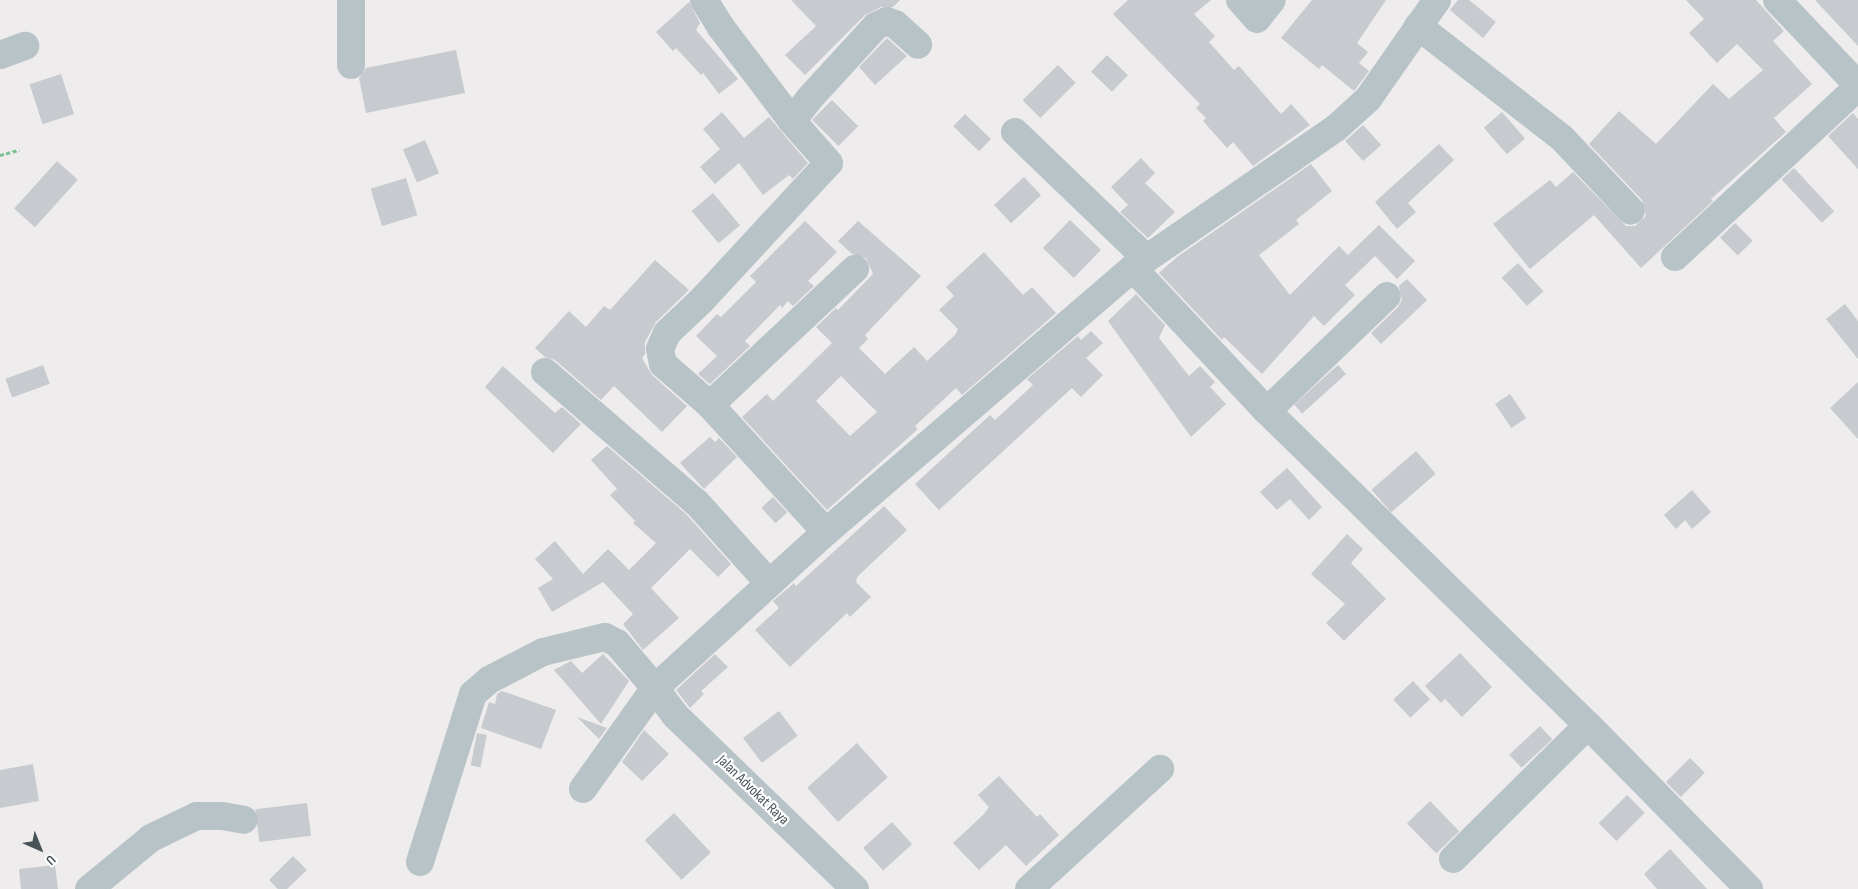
<!DOCTYPE html>
<style>
body{margin:0}
#map{position:relative;width:1858px;height:889px;overflow:hidden;background:#eeecec;font-family:"Sofia Sans Condensed",sans-serif}
div>[style]{position:absolute}
[style*='--x']{left:calc(var(--x)*1px);top:calc(var(--y)*1px);width:calc(var(--w)*1px);rotate:calc(var(--a)*1deg)}
.building>*{inset:0;background:#c7cace;transform-origin:0 0}
.path>*{height:3px;margin-top:-1.5px;transform-origin:0;background:repeating-linear-gradient(90deg,#7ac291 0 4px,transparent 0 6.5px)}
.minor>*{height:28px;margin:-14px;padding:0 14px;transform-origin:14px;border-radius:14px;background:#b8c3c7}
span{translate:-50% -50%;white-space:nowrap;text-align:center;line-height:1.15;-webkit-text-stroke:4.5px #fff;paint-order:stroke}
.street-label{font-size:15px;color:#465257}
.north{position:absolute;left:15px;top:824px;width:50px;height:50px;-webkit-text-stroke:4px #fff;paint-order:stroke;rotate:136deg;font-size:14px;font-weight:700;line-height:20px;text-align:center;color:#465257}
.north::after{content:'';display:block;margin:auto;width:18px;height:22px;background:#465257;clip-path:polygon(50% 0,100% 100%,50% 72%,0 100%)}
</style>
<div id="map">
<div class="building">
<div style="clip-path:polygon(791px 0,900px 0,893px 7px,881px 7px,865px 15px,805px 75px,785px 55px,816px 26px)"></div>
<div style="clip-path:polygon(1128px 0,1211px 0,1194px 14px,1215px 36px,1209px 42px,1234px 70px,1239px 66px,1281px 114px,1291px 104px,1310px 125px,1253px 166px,1233px 142px,1227px 148px,1203px 121px,1206px 118px,1196px 108px,1200px 104px,1113px 14px)"></div>
<div style="clip-path:polygon(1312px 0,1386px 0,1357px 43px,1368px 52px,1359px 63px,1369px 71px,1354px 91px,1322px 65px,1319px 69px,1281px 38px)"></div>
<div style="clip-path:polygon(1458px 0,1469px 0,1496px 22px,1483px 38px,1450px 10px)"></div>
<div style="clip-path:polygon(1686px 0,1756px 0,1784px 31px,1773px 41px,1812px 84px,1774px 118px,1786px 132px,1711px 199px,1713px 201px,1641px 268px,1594px 215px,1530px 269px,1493px 224px,1550px 180px,1556px 187px,1573px 172px,1626px 226px,1635px 226px,1646px 216px,1642px 200px,1589px 144px,1619px 111px,1656px 144px,1713px 84px,1729px 99px,1763px 70px,1737px 44px,1717px 63px,1689px 33px,1704px 19px)"></div>
<div style="clip-path:polygon(1815px 0,1858px 0,1858px 46px)"></div>
<div style="clip-path:polygon(689px 2px,700px 23px,696px 30px,738px 79px,719px 94px,703px 73px,701px 75px,676px 48px,673px 51px,656px 32px)"></div>
<div style="clip-path:polygon(887px 38px,907px 56px,875px 85px,859px 67px)"></div>
<div style="clip-path:polygon(456px 50px,465px 93px,366px 113px,359px 78px,366px 68px)"></div>
<div style="left:1107px;top:55px;width:29px;height:23px;rotate:44deg"></div>
<div style="left:1058px;top:65px;width:25px;height:50px;rotate:45deg"></div>
<div style="left:61px;top:74px;width:42px;height:33px;rotate:72deg"></div>
<div style="left:832px;top:100px;width:37px;height:28px;rotate:45deg"></div>
<div style="clip-path:polygon(722px 112px,744px 138px,769px 117px,808px 163px,793px 179px,789px 175px,763px 195px,739px 163px,715px 184px,700px 167px,720px 149px,703px 129px)"></div>
<div style="left:1502px;top:112px;width:35px;height:24px;rotate:49deg"></div>
<div style="clip-path:polygon(1853px 113px,1858px 119px,1858px 169px,1828px 136px)"></div>
<div style="left:965px;top:114px;width:36px;height:17px;rotate:44deg"></div>
<div style="left:1363px;top:125px;width:27px;height:24px;rotate:48deg"></div>
<div style="left:425px;top:140px;width:36px;height:24px;rotate:67deg"></div>
<div style="clip-path:polygon(1439px 144px,1454px 160px,1408px 203px,1416px 212px,1397px 229px,1375px 202px)"></div>
<div style="clip-path:polygon(1141px 158px,1155px 173px,1145px 183px,1175px 212px,1148px 238px,1120px 212px,1128px 205px,1111px 187px)"></div>
<div style="left:57px;top:161px;width:28px;height:64px;rotate:42deg"></div>
<div style="clip-path:polygon(1311px 164px,1332px 191px,1296px 220px,1299px 224px,1259px 255px,1290px 295px,1339px 246px,1348px 255px,1379px 225px,1415px 261px,1397px 279px,1375px 256px,1345px 285px,1355px 295px,1324px 326px,1314px 316px,1262px 374px,1224px 337px,1222px 340px,1159px 273px,1177px 257px)"></div>
<div style="left:1794px;top:168px;width:59px;height:17px;rotate:47deg"></div>
<div style="left:1024px;top:177px;width:25px;height:41px;rotate:47deg"></div>
<div style="left:406px;top:178px;width:39px;height:37px;rotate:73deg"></div>
<div style="left:713px;top:193px;width:42px;height:28px;rotate:50deg"></div>
<div style="left:1070px;top:220px;width:43px;height:39px;rotate:44deg"></div>
<div style="clip-path:polygon(805px 221px,837px 252px,808px 281px,814px 286px,793px 306px,788px 301px,782px 308px,780px 305px,745px 341px,750px 346px,710px 384px,698px 374px,717px 356px,696px 336px,717px 314px,721px 317px,756px 282px,750px 276px)"></div>
<div style="clip-path:polygon(evenodd,858px 221px,921px 276px,865px 335px,868px 339px,859px 348px,885px 374px,914px 347px,927px 361px,955px 335px,958px 329px,939px 310px,954px 296px,946px 287px,984px 252px,1023px 295px,1032px 287px,1056px 313px,962px 395px,956px 388px,915px 426px,918px 429px,827px 510px,742px 417px,767px 394px,773px 401px,832px 343px,816px 327px,836px 308px,838px 310px,873px 274px,866px 258px,852px 254px,838px 241px,858px 221px,841px 376px,877px 412px,850px 436px,816px 401px,841px 376px)"></div>
<div style="left:1735px;top:223px;width:25px;height:21px;rotate:45deg"></div>
<div style="clip-path:polygon(655px 260px,689px 290px,656px 322px,645px 342px,645px 354px,642px 358px,652px 375px,687px 406px,662px 432px,614px 386px,601px 400px,555px 360px,545px 357px,535px 348px,569px 311px,586px 327px,604px 306px,610px 310px)"></div>
<div style="left:1518px;top:263px;width:38px;height:22px;rotate:48deg"></div>
<div style="clip-path:polygon(1407px 279px,1427px 300px,1381px 344px,1371px 333px,1398px 307px,1402px 300px,1399px 286px)"></div>
<div style="clip-path:polygon(1136px 294px,1165px 325px,1159px 338px,1189px 376px,1200px 366px,1215px 382px,1210px 387px,1226px 404px,1191px 437px,1108px 321px)"></div>
<div style="clip-path:polygon(1845px 304px,1858px 321px,1858px 359px,1826px 319px)"></div>
<div style="clip-path:polygon(1091px 331px,1103px 343px,1086px 358px,1103px 375px,1081px 397px,1072px 388px,939px 510px,915px 484px,990px 415px,995px 420px,1033px 385px,1027px 379px,1078px 336px,1081px 340px)"></div>
<div style="left:43px;top:365px;width:20px;height:40px;rotate:70deg"></div>
<div style="left:1338px;top:365px;width:12px;height:59px;rotate:48deg"></div>
<div style="clip-path:polygon(503px 366px,555px 413px,562px 407px,581px 424px,553px 453px,485px 387px)"></div>
<div style="clip-path:polygon(1858px 382px,1858px 439px,1830px 408px)"></div>
<div style="left:1510px;top:394px;width:29px;height:18px;rotate:56deg"></div>
<div style="clip-path:polygon(710px 437px,715px 442px,719px 438px,737px 457px,704px 489px,680px 463px)"></div>
<div style="clip-path:polygon(607px 446px,686px 514px,731px 564px,718px 577px,690px 549px,651px 588px,679px 618px,643px 650px,623px 624px,633px 614px,603px 582px,552px 612px,538px 588px,553px 579px,535px 559px,555px 541px,583px 574px,608px 549px,629px 570px,656px 543px,633px 523px,635px 521px,610px 495px,617px 489px,591px 460px)"></div>
<div style="left:1416px;top:451px;width:30px;height:59px;rotate:49deg"></div>
<div style="clip-path:polygon(1287px 468px,1322px 507px,1309px 520px,1290px 499px,1277px 510px,1260px 492px)"></div>
<div style="clip-path:polygon(1692px 490px,1711px 512px,1692px 529px,1685px 520px,1676px 529px,1664px 515px)"></div>
<div style="left:773px;top:497px;width:21px;height:16px;rotate:47deg"></div>
<div style="clip-path:polygon(884px 506px,907px 530px,857px 577px,856px 582px,871px 597px,850px 617px,847px 613px,790px 667px,755px 630px,779px 608px,773px 601px,794px 583px,796px 586px)"></div>
<div style="clip-path:polygon(1347px 534px,1363px 549px,1351px 563px,1386px 599px,1344px 641px,1326px 623px,1345px 604px,1311px 574px)"></div>
<div style="clip-path:polygon(1460px 653px,1492px 687px,1462px 717px,1445px 699px,1441px 703px,1425px 686px)"></div>
<div style="clip-path:polygon(603px 654px,629px 681px,601px 724px,554px 670px,571px 661px,582px 673px)"></div>
<div style="clip-path:polygon(715px 654px,728px 667px,701px 691px,704px 694px,690px 708px,676px 690px)"></div>
<div style="left:1413px;top:681px;width:25px;height:27px;rotate:47deg"></div>
<div style="clip-path:polygon(502px 691px,556px 710px,541px 749px,481px 728px,489px 702px,495px 704px,497px 694px)"></div>
<div style="left:779px;top:711px;width:31px;height:45px;rotate:53deg"></div>
<div style="clip-path:polygon(577px 717px,607px 728px,599px 739px)"></div>
<div style="left:1540px;top:726px;width:18px;height:42px;rotate:47deg"></div>
<div style="clip-path:polygon(644px 730px,669px 754px,642px 781px,622px 762px)"></div>
<div style="left:477px;top:733px;width:10px;height:33px;rotate:11deg"></div>
<div style="left:857px;top:743px;width:46px;height:67px;rotate:48deg"></div>
<div style="left:1690px;top:758px;width:21px;height:34px;rotate:45deg"></div>
<div style="clip-path:polygon(33px 764px,39px 801px,0 808px,0 770px)"></div>
<div style="clip-path:polygon(999px 776px,1037px 817px,1040px 814px,1059px 835px,1026px 866px,1006px 845px,979px 870px,953px 843px,984px 814px,989px 807px,978px 795px)"></div>
<div style="left:1627px;top:795px;width:25px;height:40px;rotate:45deg"></div>
<div style="left:1430px;top:801px;width:42px;height:32px;rotate:46deg"></div>
<div style="left:307px;top:803px;width:33px;height:52px;rotate:83deg"></div>
<div style="left:674px;top:813px;width:54px;height:40px;rotate:47deg"></div>
<div style="left:892px;top:822px;width:30px;height:39px;rotate:48deg"></div>
<div style="clip-path:polygon(1670px 849px,1707px 889px,1657px 889px,1644px 874px)"></div>
<div style="clip-path:polygon(293px 856px,307px 870px,287px 889px,278px 889px,269px 880px)"></div>
<div style="clip-path:polygon(55px 865px,58px 889px,21px 889px,19px 869px)"></div>
</div>
<div class="path">
<div style="--x:0;--y:155;--w:20;--a:-15"></div>
</div>
<div class="minor">
<div style="--x:351;--y:0;--w:65;--a:90"></div>
<div style="--x:704;--y:0;--w:31;--a:58"></div>
<div style="--x:720;--y:26;--w:119;--a:52.8"></div>
<div style="--x:1240;--y:0;--w:25;--a:48"></div>
<div style="--x:1257;--y:19;--w:24;--a:-52"></div>
<div style="--x:1777;--y:0;--w:117;--a:46.4"></div>
<div style="--x:1418;--y:26;--w:182;--a:37.9"></div>
<div style="--x:1562;--y:138;--w:100;--a:46.6"></div>
<div style="--x:0;--y:55;--w:27;--a:-20"></div>
<div style="--x:1015;--y:132;--w:182;--a:43.9"></div>
<div style="--x:1675;--y:257;--w:250;--a:-42.9"></div>
<div style="--x:1133;--y:268;--w:196;--a:46.9"></div>
<div style="--x:1267;--y:411;--w:449;--a:44.4"></div>
<div style="--x:1588;--y:725;--w:230;--a:45.5"></div>
<div style="--x:545;--y:372;--w:201;--a:40.8"></div>
<div style="--x:697;--y:503;--w:108;--a:48"></div>
<div style="--x:710;--y:405;--w:199;--a:-43.2"></div>
<div style="--x:1267;--y:411;--w:166;--a:-43.8"></div>
<div style="--x:826;--y:532;--w:172;--a:-132.4"></div>
<div style="--x:710;--y:405;--w:62;--a:-138.9"></div>
<div style="--x:663;--y:364;--w:15;--a:-101"></div>
<div style="--x:660;--y:349;--w:17;--a:-66"></div>
<div style="--x:667;--y:333;--w:47;--a:-43.3"></div>
<div style="--x:701;--y:301;--w:188;--a:-47.2"></div>
<div style="--x:829;--y:163;--w:56;--a:-131.4"></div>
<div style="--x:792;--y:121;--w:28;--a:-52"></div>
<div style="--x:809;--y:99;--w:99;--a:-47.5"></div>
<div style="--x:876;--y:26;--w:12;--a:-24"></div>
<div style="--x:887;--y:21;--w:9;--a:21"></div>
<div style="--x:895;--y:24;--w:31;--a:42"></div>
<div style="--x:1453;--y:859;--w:190;--a:-44.8"></div>
<div style="--x:420;--y:862;--w:176;--a:-72.5"></div>
<div style="--x:473;--y:694;--w:21;--a:-41"></div>
<div style="--x:489;--y:680;--w:61;--a:-27.4"></div>
<div style="--x:543;--y:652;--w:64;--a:-13.6"></div>
<div style="--x:605;--y:637;--w:13;--a:27"></div>
<div style="--x:617;--y:643;--w:59;--a:49.8"></div>
<div style="--x:655;--y:688;--w:124;--a:125.5"></div>
<div style="--x:89;--y:889;--w:80;--a:-39.4"></div>
<div style="--x:151;--y:838;--w:51;--a:-25.6"></div>
<div style="--x:197;--y:816;--w:25;--a:0"></div>
<div style="--x:222;--y:816;--w:22;--a:10"></div>
<div style="--x:855;--y:889;--w:250;--a:-136"></div>
<div style="--x:675;--y:715;--w:34;--a:-127"></div>
<div style="--x:655;--y:688;--w:231;--a:-42.4"></div>
<div style="--x:826;--y:532;--w:405;--a:-40.7"></div>
<div style="--x:1133;--y:268;--w:247;--a:-34.6"></div>
<div style="--x:1336;--y:128;--w:43;--a:-42.2"></div>
<div style="--x:1368;--y:99;--w:121;--a:-55.1"></div>
<div style="--x:1029;--y:889;--w:178;--a:-42.5"></div>
</div>
<div class="street-label">
<span style="left:753px;top:790px;rotate:44deg">Jalan Advokat Raya</span>
</div>
<div class="north">U</div>
</div>
